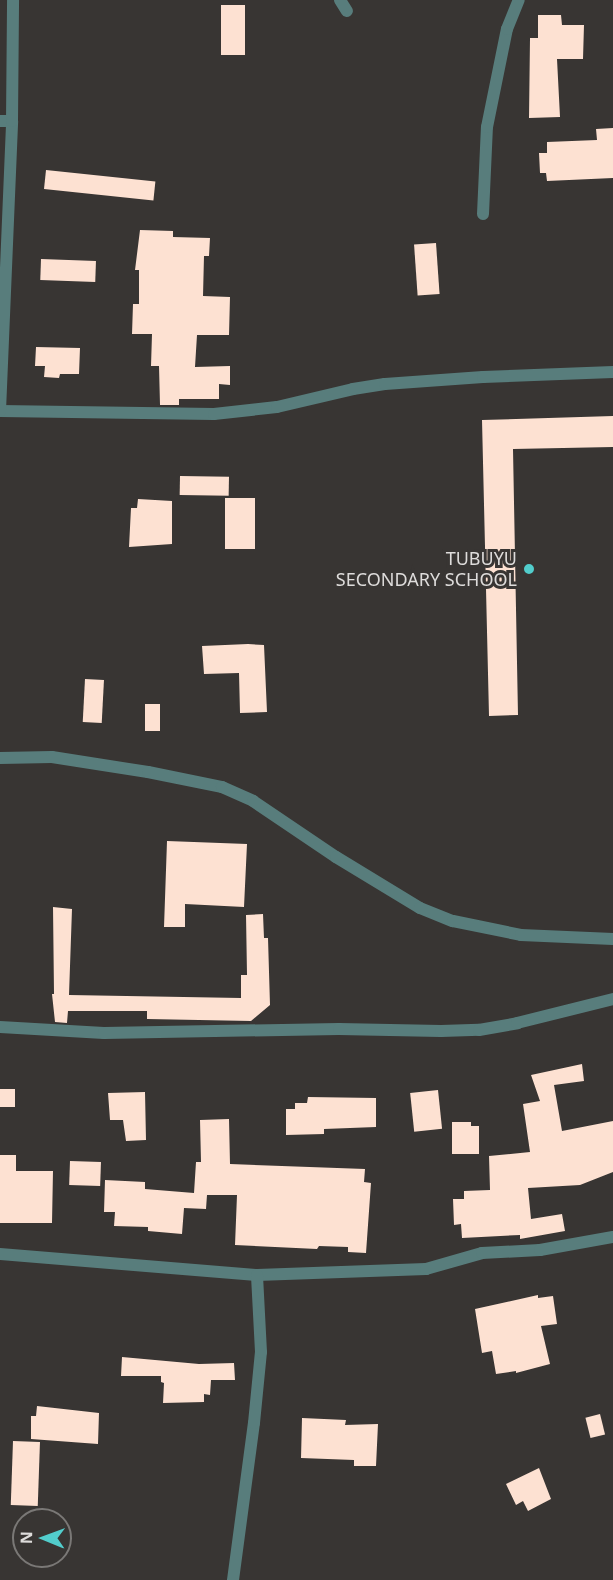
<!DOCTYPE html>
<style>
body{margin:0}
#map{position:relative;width:613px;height:1580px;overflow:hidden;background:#383533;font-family:"Noto Sans",sans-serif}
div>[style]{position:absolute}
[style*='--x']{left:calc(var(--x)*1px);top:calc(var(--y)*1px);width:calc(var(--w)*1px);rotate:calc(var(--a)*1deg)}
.building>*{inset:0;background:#fde1d2;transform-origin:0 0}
.street>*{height:12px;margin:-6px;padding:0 6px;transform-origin:6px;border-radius:6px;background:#587d7c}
.dots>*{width:16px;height:16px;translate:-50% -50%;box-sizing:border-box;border:3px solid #383533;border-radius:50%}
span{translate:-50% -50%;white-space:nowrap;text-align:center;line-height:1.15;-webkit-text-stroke:6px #383533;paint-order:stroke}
.poi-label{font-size:18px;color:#dedcdb}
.right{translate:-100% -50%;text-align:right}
.north{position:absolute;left:12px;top:1508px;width:60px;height:60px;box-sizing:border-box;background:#383533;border:2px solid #7a7876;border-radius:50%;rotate:271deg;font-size:16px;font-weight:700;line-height:24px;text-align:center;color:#dedcdb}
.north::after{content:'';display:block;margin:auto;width:21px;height:27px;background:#52cdcc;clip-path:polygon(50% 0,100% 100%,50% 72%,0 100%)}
</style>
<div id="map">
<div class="building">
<div style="left:221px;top:5px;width:24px;height:50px"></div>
<div style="clip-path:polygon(538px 15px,561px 15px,562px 25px,584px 25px,583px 59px,557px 59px,560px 117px,529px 118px,530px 38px,538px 38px)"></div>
<div style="clip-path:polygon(613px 128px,613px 178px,547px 181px,546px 173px,540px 173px,539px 153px,547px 153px,547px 142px,597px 140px,596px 129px)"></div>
<div style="left:46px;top:170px;width:110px;height:19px;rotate:6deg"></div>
<div style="clip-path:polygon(140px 230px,173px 231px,173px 237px,210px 238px,209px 256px,204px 256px,203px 296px,230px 297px,229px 335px,197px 335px,195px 367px,230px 366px,230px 385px,219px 384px,219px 399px,179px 399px,179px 405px,160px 405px,159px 366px,151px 366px,152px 334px,132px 334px,133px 304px,139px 304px,139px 270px,135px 270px)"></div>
<div style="left:436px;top:243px;width:51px;height:22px;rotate:86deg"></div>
<div style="left:41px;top:259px;width:55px;height:21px;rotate:2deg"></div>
<div style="clip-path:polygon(36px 347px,80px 348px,79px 374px,60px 374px,59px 378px,44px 377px,45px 366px,35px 366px)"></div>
<div style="clip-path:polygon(613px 416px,613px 447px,513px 449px,518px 715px,489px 716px,482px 420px)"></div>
<div style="left:180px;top:476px;width:49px;height:19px;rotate:1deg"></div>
<div style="left:225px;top:498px;width:30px;height:51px"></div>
<div style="clip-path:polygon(138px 499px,172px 501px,172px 544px,129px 547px,131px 508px,137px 508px)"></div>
<div style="clip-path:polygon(248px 644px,264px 645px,267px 712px,240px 713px,239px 673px,204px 674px,202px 646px)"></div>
<div style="left:85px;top:679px;width:19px;height:43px;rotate:3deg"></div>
<div style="left:160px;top:704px;width:27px;height:15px;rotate:90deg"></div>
<div style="clip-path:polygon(167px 841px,247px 844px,244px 907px,185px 904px,185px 927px,164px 927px)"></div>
<div style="clip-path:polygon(53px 907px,72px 909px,69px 995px,241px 998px,241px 975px,247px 975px,246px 915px,263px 914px,264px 938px,268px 938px,270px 1005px,251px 1021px,147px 1019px,147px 1011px,68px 1011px,67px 1023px,55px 1022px,52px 994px,54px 994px)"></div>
<div style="clip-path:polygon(582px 1064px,584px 1081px,554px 1085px,562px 1131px,613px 1121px,613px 1172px,580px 1185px,528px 1188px,531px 1219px,562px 1214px,565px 1231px,520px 1239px,520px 1235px,462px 1238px,461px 1224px,454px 1225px,453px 1199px,464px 1199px,464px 1191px,490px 1190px,489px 1156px,530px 1152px,523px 1104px,540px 1101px,531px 1075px)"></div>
<div style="left:0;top:1089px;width:15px;height:18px"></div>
<div style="left:438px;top:1090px;width:39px;height:28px;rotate:84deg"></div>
<div style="clip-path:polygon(145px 1092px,146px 1140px,126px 1141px,123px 1120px,110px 1120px,108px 1093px)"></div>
<div style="clip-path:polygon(308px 1097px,376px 1098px,376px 1127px,324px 1129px,324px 1134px,286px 1135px,286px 1109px,295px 1109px,295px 1103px,307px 1103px)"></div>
<div style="clip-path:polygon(229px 1119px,230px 1164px,365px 1169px,364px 1182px,371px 1183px,366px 1253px,348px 1252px,348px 1247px,319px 1246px,317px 1249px,235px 1245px,237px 1195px,207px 1195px,206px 1209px,184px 1208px,182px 1234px,148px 1231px,148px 1227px,114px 1226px,115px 1212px,104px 1212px,105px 1180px,145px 1182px,145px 1189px,194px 1193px,196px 1162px,201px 1162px,200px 1120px)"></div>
<div style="clip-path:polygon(452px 1122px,471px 1122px,471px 1126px,479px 1126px,479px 1154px,452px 1154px)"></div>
<div style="clip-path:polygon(0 1155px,16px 1155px,16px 1171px,53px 1171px,52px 1223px,0 1223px)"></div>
<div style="left:70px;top:1161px;width:31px;height:24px;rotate:2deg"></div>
<div style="clip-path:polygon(538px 1295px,538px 1298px,553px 1296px,557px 1324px,541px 1326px,550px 1364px,516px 1373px,516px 1371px,496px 1374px,492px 1351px,482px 1353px,475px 1309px)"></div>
<div style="clip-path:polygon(122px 1357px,199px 1364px,234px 1363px,235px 1380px,211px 1380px,210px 1395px,204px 1394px,204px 1402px,163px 1403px,164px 1383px,161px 1382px,161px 1376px,121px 1376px)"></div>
<div style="clip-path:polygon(37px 1406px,99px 1413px,98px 1444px,31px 1439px,31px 1416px,36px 1416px)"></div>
<div style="left:600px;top:1414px;width:21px;height:15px;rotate:76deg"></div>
<div style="clip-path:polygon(302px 1418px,346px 1420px,345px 1425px,378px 1424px,376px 1466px,354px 1466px,354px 1460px,301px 1458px)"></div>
<div style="left:13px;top:1441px;width:27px;height:64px;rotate:2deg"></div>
<div style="clip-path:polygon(539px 1468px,551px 1499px,528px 1511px,523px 1501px,516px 1505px,506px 1484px)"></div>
</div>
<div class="street">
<div style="--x:340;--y:0;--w:13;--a:58"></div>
<div style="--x:0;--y:121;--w:12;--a:0"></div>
<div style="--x:483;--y:214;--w:87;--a:-87.4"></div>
<div style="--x:487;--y:127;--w:100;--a:-78.5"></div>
<div style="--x:507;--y:29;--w:31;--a:-68"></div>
<div style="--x:0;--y:411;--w:214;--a:0.8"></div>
<div style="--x:214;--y:414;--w:63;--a:-6.3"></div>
<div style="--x:277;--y:407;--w:78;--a:-13.3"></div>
<div style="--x:353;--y:389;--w:32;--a:-9"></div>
<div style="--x:385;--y:384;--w:98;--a:-4.1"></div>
<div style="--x:483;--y:377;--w:130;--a:-2.2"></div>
<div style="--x:0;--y:411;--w:290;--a:-87.6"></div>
<div style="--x:12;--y:121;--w:121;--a:-89.5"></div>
<div style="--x:0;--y:758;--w:52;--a:-1.1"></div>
<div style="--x:52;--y:757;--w:97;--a:8.9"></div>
<div style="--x:148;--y:772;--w:76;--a:11.5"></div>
<div style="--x:222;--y:787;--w:34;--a:24"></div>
<div style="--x:253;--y:801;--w:100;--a:34"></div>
<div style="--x:336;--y:857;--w:98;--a:31.3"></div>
<div style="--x:420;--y:908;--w:35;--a:22"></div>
<div style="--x:453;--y:921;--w:69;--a:11.6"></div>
<div style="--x:521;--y:935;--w:92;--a:2.5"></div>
<div style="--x:0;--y:1027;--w:104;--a:3.3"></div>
<div style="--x:104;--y:1033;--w:235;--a:-1"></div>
<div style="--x:339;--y:1029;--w:102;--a:1.1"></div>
<div style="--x:441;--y:1031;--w:38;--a:-2"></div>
<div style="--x:479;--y:1030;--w:39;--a:-10"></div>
<div style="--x:517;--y:1023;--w:99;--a:-14"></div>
<div style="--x:0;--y:1254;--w:258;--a:4.7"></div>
<div style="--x:257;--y:1275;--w:169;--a:-2"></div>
<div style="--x:426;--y:1269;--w:58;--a:-15.9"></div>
<div style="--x:482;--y:1253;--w:58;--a:-3"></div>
<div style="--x:540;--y:1250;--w:74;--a:-10.1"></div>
<div style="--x:233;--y:1580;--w:158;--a:-82.4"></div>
<div style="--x:254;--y:1423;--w:71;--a:-84.4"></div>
<div style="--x:261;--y:1352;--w:77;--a:-93"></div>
</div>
<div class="dots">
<div style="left:529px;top:569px;background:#52cdcc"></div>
</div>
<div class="poi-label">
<span class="right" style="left:517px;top:569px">TUBUYU<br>SECONDARY SCHOOL</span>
</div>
<div class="north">N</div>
</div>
